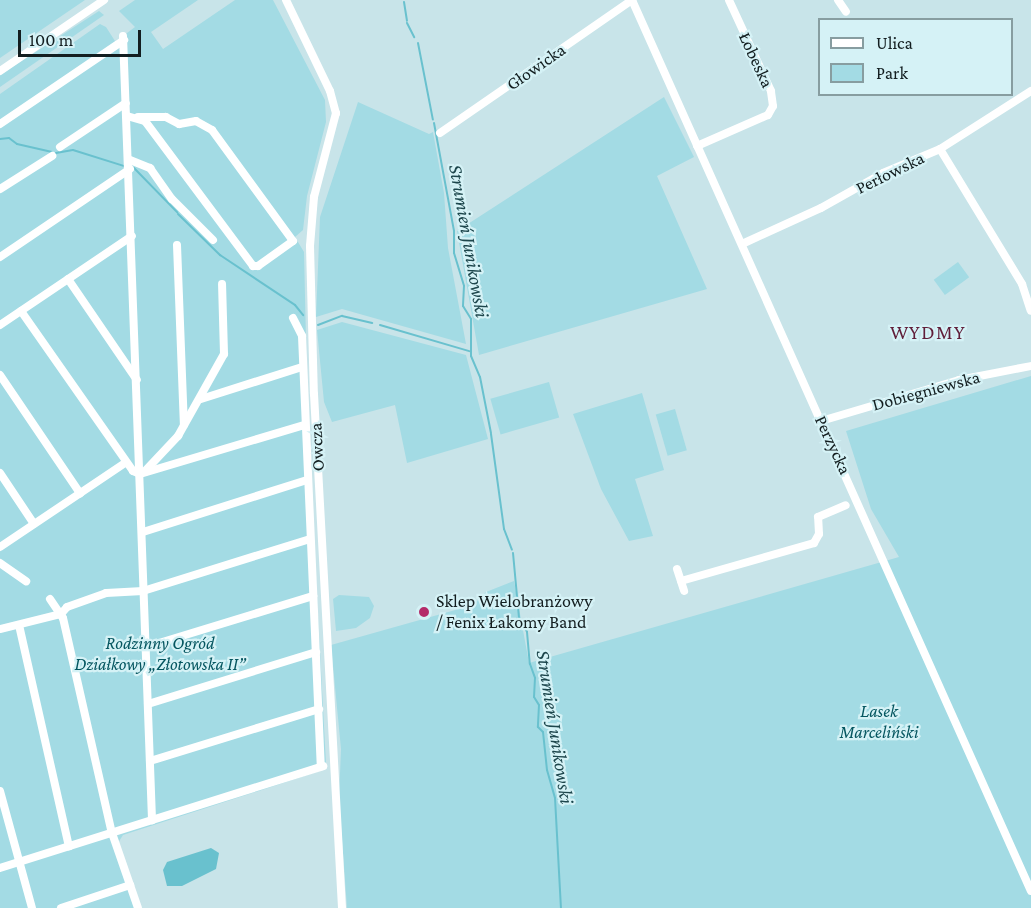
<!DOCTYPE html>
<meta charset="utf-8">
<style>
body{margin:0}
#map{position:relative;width:1031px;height:908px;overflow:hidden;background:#c8e4e9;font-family:"Crimson Pro",serif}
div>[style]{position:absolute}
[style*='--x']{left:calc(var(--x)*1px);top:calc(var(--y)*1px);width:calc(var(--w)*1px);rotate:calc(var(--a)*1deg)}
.green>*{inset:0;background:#a3dbe4;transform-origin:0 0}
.water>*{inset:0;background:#69c1ce}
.stream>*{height:2px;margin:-1px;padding:0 1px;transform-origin:1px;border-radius:1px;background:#69c1ce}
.minor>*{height:8px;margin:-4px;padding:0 4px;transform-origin:4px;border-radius:4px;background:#fff}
.dots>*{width:16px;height:16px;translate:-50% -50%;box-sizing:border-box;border:3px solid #d5f2f6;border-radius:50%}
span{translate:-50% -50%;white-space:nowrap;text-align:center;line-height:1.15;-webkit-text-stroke:4.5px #d5f2f6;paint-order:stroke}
.street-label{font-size:18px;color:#131e20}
.poi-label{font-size:18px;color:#131e20}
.left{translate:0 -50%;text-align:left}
.park-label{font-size:18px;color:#055660;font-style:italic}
.water-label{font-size:20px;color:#1d464c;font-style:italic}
.neighbourhood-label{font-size:20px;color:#601e39;letter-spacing:1.5px}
.legend{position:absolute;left:818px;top:18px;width:195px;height:78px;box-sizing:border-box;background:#d5f2f6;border:2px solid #879da0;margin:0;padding:8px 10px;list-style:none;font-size:18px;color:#131e20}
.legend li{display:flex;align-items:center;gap:12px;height:30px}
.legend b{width:30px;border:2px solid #879da0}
.scale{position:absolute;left:18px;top:30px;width:123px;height:27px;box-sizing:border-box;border:3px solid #131e20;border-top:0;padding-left:8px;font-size:18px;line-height:21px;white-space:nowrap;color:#131e20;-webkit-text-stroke:4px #d5f2f6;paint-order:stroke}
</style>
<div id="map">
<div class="green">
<div style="clip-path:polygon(0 0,85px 0,0 58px)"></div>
<div style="clip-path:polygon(135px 0,198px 0,151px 32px,163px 49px,235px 0,273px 0,325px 100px,326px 122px,307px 196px,303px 230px,295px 237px,304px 252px,308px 429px,326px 763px,323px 770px,123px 835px,118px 843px,141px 908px,0 908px,0 94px,100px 24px,106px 27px,115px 41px,123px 36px,135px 27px,119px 11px)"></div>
<div style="clip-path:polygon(99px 11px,104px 15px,0 87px,0 75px)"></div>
<div style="clip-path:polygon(664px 97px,694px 157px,657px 176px,707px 289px,479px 355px,457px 231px)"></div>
<div style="clip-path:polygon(358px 102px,429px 134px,433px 132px,444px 193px,448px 248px,466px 344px,342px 309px,316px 317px,320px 217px)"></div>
<div style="left:958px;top:262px;width:19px;height:30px;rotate:54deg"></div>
<div style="clip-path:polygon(342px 322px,466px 355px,488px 439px,407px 463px,395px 405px,332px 422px,324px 402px,317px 330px)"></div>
<div style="clip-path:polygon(1031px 376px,1031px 908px,347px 908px,339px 798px,341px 749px,331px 645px,473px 605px,486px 592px,514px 581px,529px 663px,899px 557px,871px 509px,846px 431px)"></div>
<div style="left:549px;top:382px;width:37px;height:61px;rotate:74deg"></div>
<div style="clip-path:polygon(642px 393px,664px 470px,635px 479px,653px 536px,629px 541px,601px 489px,573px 414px)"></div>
<div style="left:675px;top:409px;width:43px;height:20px;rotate:74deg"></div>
<div style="clip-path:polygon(339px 595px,369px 597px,374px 606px,370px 618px,356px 628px,336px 631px,333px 599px)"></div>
</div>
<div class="water">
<div style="clip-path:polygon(211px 848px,219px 853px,216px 869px,182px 886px,167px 886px,163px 870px,167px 862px)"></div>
</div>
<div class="stream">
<div style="--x:404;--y:2;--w:19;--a:81"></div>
<div style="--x:407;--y:23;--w:16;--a:63"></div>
<div style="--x:418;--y:43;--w:78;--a:79"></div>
<div style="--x:434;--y:123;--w:110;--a:79.5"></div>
<div style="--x:454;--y:231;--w:22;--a:90"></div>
<div style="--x:454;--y:253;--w:34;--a:73"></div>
<div style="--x:464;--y:286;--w:20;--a:93"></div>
<div style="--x:463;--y:306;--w:15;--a:58"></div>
<div style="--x:471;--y:319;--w:37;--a:90"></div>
<div style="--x:471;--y:356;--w:23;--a:67"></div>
<div style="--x:480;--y:377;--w:57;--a:78.9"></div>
<div style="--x:0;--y:139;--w:9;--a:-6"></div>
<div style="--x:9;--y:138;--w:10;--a:37"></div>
<div style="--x:17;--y:144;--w:36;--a:13"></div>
<div style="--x:56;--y:153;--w:17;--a:-10"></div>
<div style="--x:73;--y:150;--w:53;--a:17.4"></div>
<div style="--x:134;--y:168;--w:62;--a:45.7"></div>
<div style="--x:178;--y:214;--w:59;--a:44.3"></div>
<div style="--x:220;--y:255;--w:90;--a:33.7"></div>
<div style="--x:295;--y:305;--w:13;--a:51"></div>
<div style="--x:318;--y:325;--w:26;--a:-21"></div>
<div style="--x:342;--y:316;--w:31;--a:13"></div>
<div style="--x:380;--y:325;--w:93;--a:16.3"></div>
<div style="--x:491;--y:434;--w:96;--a:82.2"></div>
<div style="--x:504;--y:529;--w:22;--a:69"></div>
<div style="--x:513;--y:553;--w:65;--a:84.7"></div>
<div style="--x:519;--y:618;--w:16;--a:60"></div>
<div style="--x:527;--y:632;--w:32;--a:85"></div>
<div style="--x:530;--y:664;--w:15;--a:70"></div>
<div style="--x:535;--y:678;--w:19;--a:93"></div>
<div style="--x:534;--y:697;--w:9;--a:58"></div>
<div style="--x:539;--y:705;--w:22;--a:93"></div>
<div style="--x:538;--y:727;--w:7;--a:45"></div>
<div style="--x:543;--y:732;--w:38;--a:84"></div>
<div style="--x:547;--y:770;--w:29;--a:74"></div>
<div style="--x:555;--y:798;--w:110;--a:86.9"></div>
</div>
<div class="minor">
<div style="--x:286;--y:0;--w:101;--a:64.2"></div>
<div style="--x:330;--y:91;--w:23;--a:75"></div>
<div style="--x:336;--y:113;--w:87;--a:104.7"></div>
<div style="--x:314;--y:197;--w:49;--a:94.7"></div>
<div style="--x:310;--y:246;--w:148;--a:88.5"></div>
<div style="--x:314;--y:394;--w:515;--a:86.88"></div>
<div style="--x:632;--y:0;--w:976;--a:65.88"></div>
<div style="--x:838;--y:0;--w:14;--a:56"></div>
<div style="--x:123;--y:36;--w:785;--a:87.88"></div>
<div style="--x:0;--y:71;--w:126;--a:-34.3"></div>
<div style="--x:127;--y:116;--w:19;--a:16"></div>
<div style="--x:145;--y:121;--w:181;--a:53.3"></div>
<div style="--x:253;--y:266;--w:5;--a:0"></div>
<div style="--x:258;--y:266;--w:43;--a:-35.5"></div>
<div style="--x:293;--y:241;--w:137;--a:-126.1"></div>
<div style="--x:212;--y:130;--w:18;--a:-151"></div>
<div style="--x:196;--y:121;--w:17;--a:170"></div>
<div style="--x:179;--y:124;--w:15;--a:-152"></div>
<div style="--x:166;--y:117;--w:28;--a:180"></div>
<div style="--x:0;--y:124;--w:150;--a:-34.1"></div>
<div style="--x:440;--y:133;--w:234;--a:-34.7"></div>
<div style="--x:697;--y:146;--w:77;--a:-23.6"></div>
<div style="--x:768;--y:115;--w:10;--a:-61"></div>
<div style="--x:773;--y:106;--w:15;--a:-98"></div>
<div style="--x:771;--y:91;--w:100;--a:-114.8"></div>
<div style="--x:60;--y:147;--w:79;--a:-33.7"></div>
<div style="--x:940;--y:149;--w:158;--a:58.7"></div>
<div style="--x:1022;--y:284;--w:28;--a:72"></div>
<div style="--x:130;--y:160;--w:22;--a:22"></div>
<div style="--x:150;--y:168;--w:38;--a:55"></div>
<div style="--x:172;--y:199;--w:58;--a:45"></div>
<div style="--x:0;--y:189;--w:62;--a:-32.4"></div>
<div style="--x:742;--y:244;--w:87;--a:-24.5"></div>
<div style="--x:821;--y:208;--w:71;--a:-29.4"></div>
<div style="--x:883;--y:173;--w:62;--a:-22.8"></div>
<div style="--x:940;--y:149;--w:108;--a:-32.5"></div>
<div style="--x:177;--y:245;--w:180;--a:87.8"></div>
<div style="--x:0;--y:257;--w:157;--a:-34.1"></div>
<div style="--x:68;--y:279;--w:122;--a:55.7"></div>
<div style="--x:21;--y:311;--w:195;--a:55"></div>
<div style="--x:133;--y:471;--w:8;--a:23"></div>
<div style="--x:140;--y:474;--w:171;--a:-16.6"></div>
<div style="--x:293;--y:318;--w:20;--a:63"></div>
<div style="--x:302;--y:336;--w:431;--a:87.5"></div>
<div style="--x:0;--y:325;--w:159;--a:-34"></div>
<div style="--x:0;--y:375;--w:143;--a:55.9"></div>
<div style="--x:201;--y:399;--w:106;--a:-17.6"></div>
<div style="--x:821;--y:421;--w:144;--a:-16.5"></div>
<div style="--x:959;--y:380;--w:73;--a:-11"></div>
<div style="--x:146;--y:470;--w:47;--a:-46.7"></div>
<div style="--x:178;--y:436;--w:94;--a:-60.7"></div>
<div style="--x:224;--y:354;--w:70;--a:-91.6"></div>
<div style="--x:0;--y:473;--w:61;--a:56.3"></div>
<div style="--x:143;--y:532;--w:172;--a:-17.6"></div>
<div style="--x:0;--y:547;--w:151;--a:-33.9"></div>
<div style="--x:0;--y:563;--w:32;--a:35"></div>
<div style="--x:677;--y:569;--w:23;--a:72"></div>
<div style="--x:681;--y:581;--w:138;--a:-15.9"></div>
<div style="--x:814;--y:543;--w:10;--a:-61"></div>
<div style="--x:819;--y:534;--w:17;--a:-93"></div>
<div style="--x:818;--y:517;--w:30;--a:-23"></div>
<div style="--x:50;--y:599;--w:23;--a:56"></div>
<div style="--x:63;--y:618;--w:221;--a:77.2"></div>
<div style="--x:112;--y:833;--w:79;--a:70.9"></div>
<div style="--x:19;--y:625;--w:227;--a:77.3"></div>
<div style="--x:0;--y:629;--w:63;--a:-13.8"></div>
<div style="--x:61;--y:614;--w:9;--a:-49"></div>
<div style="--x:67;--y:607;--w:41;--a:-19.7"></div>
<div style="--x:106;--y:593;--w:37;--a:-3"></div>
<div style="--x:143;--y:591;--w:175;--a:-17.3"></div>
<div style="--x:146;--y:647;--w:175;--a:-17"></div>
<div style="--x:148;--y:704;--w:176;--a:-17.2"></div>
<div style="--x:150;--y:761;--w:177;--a:-17.1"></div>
<div style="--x:0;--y:791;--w:121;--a:74.7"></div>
<div style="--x:0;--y:868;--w:339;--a:-17.5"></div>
<div style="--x:61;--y:908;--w:73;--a:-18.4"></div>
</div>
<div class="dots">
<div style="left:424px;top:612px;background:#b42b69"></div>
</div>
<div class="street-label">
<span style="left:756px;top:60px;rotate:65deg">Łobeska</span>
<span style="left:536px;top:67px;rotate:-35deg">Głowicka</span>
<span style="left:890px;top:173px;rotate:-26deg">Perłowska</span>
<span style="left:926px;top:391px;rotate:-15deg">Dobiegniewska</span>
<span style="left:833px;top:445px;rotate:65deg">Perzycka</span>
<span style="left:317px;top:447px;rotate:-93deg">Owcza</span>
</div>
<div class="poi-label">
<span class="left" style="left:436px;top:612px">Sklep Wielobranżowy<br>/ Fenix Łakomy Band</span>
</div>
<div class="park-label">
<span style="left:160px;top:654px">Rodzinny Ogród<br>Działkowy „Złotowska II”</span>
<span style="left:879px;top:722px">Lasek<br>Marceliński</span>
</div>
<div class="water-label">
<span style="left:469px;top:241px;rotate:80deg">Strumień Junikowski</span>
<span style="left:555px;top:727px;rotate:81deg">Strumień Junikowski</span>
</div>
<div class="neighbourhood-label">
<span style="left:928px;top:332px">WYDMY</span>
</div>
<ul class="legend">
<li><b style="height:8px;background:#fff"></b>Ulica</li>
<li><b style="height:16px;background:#a3dbe4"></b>Park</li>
</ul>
<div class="scale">100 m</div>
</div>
